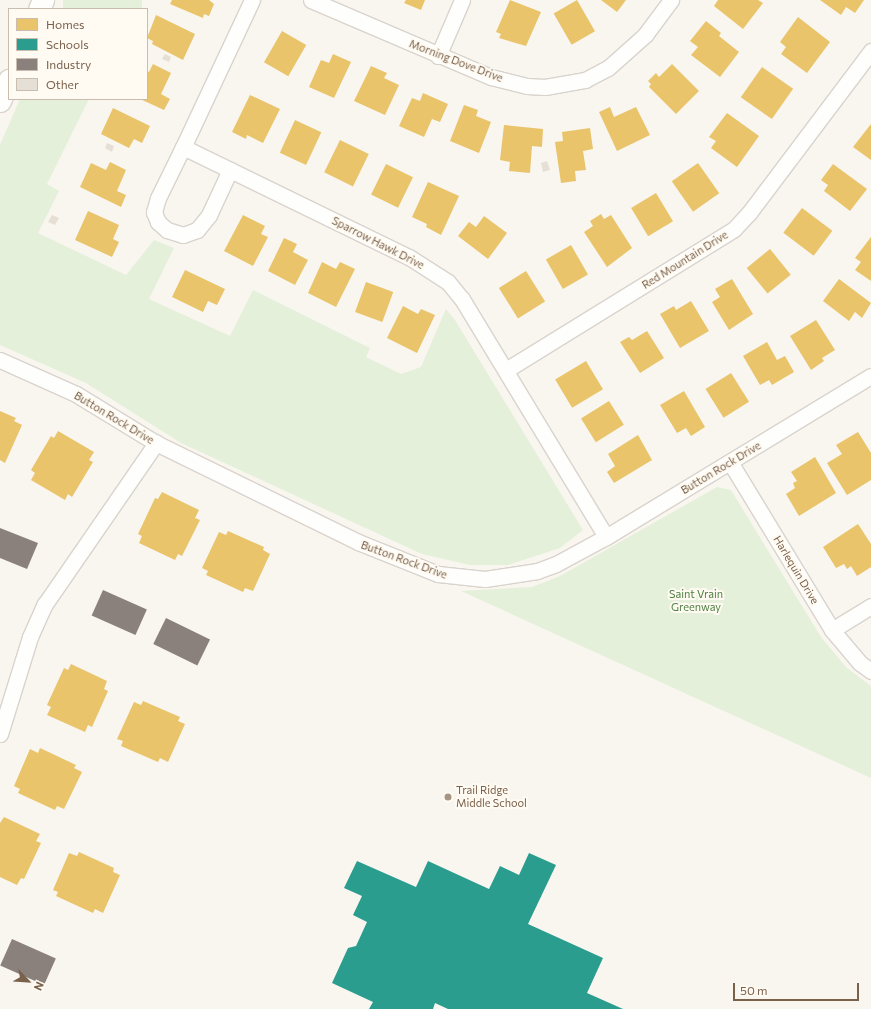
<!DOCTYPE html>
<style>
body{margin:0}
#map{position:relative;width:871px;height:1009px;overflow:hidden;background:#f9f6ef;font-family:Commissioner,sans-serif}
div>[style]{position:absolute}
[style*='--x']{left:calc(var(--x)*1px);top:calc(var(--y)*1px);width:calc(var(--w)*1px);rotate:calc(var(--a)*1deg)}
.green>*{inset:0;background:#e4f0da;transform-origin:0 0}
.homes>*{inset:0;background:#e9c46a;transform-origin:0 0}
.schools>*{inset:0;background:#2a9d8f}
.industry>*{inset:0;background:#8a817c;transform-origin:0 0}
.building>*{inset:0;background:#e6dfd5}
.roads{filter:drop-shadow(1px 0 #d9d3cd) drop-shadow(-1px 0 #d9d3cd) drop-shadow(0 1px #d9d3cd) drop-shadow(0 -1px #d9d3cd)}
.minor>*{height:15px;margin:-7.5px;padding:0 7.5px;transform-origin:7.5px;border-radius:7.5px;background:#fefefd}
.secondary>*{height:21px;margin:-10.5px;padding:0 10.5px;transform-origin:10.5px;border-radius:10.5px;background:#fefefd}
.dots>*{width:11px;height:11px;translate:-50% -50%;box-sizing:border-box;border:2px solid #fffbf2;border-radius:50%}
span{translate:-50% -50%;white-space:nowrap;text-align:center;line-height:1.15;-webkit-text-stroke:4px #fffbf2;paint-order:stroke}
.street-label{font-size:11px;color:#7a614c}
.park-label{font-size:11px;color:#4f8043}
.poi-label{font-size:11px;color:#7a614c}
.left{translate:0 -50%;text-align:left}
.legend{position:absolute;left:8px;top:8px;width:140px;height:92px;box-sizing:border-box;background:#fffbf2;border:1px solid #cabdb0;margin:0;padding:5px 7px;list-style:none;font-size:12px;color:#7a614c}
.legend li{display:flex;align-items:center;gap:8px;height:20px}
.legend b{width:20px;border:1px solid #cabdb0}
.north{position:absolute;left:8px;top:961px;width:40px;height:40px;-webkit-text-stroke:3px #fffbf2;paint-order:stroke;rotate:115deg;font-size:11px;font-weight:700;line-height:16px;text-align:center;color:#7a614c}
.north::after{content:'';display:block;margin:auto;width:14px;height:18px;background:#7a614c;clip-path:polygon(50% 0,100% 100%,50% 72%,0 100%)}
.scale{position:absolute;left:733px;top:983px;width:126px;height:18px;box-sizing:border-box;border:2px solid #7a614c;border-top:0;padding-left:5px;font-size:12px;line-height:14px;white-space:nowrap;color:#7a614c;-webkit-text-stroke:3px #fffbf2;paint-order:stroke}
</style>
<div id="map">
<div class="green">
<div style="left:63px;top:0;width:79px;height:10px"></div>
<div style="clip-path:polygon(20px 99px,89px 99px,47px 184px,59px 191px,38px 233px,126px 275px,154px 240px,174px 248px,149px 299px,230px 336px,253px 290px,370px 348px,366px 357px,401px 374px,421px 367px,446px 309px,455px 320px,583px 530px,560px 548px,508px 565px,470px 565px,422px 554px,181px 443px,86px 383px,0 345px,0 145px)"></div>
<div style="clip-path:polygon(717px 487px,731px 490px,821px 637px,846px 667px,871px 686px,871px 778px,461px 591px,532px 587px,560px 576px)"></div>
</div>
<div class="homes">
<div style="clip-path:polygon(172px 0,209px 0,214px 4px,209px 16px,204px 14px,203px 18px,170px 4px)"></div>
<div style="clip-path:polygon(406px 0,425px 0,421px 10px,404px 3px)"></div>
<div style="clip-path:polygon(510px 0,541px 12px,526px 46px,499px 38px,501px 34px,496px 32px)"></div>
<div style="left:577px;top:0;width:36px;height:27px;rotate:60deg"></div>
<div style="clip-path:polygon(601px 0,626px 0,617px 12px)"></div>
<div style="clip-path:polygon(718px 0,758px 0,763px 3px,743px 29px,714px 6px)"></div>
<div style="clip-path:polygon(820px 0,864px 0,855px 13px,846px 7px,841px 15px)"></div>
<div style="clip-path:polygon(156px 15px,195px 34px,183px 60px,152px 44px,153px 41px,147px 38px)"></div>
<div style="clip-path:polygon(798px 17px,830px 42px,807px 73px,781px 54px,786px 47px,780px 42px)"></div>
<div style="clip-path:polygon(706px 21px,721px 33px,719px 36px,739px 52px,720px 77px,691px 55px,698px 47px,690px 41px)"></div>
<div style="left:282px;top:31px;width:28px;height:36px;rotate:30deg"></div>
<div style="clip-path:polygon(333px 54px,351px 62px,334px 98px,309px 87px,321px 60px,329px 63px)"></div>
<div style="clip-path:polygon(153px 64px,171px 73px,161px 94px,170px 99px,164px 110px,140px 99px,147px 99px,147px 71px,149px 72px)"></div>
<div style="clip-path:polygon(672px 64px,699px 91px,676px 114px,649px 87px,651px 84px,648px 81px,656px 73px,659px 77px)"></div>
<div style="clip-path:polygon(371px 66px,387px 73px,384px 78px,399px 85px,385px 115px,354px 101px)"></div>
<div style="left:762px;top:67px;width:38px;height:37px;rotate:35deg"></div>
<div style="clip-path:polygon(423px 93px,448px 104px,440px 122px,432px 119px,424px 137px,399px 126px,412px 98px,420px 101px)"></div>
<div style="clip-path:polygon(250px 95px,280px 109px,263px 143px,247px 135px,246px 139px,232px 132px)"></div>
<div style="clip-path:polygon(464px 105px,478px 110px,476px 116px,491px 122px,479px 153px,450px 141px)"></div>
<div style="clip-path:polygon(610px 107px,614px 117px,636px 107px,650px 135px,617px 151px,599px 112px)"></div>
<div style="clip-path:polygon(113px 108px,150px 126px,142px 143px,134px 139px,129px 148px,101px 134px)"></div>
<div style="clip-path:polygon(727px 113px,759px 136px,737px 167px,711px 148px,716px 141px,709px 137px)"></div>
<div style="left:295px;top:120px;width:29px;height:36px;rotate:25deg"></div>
<div style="clip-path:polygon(871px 124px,871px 160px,853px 147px)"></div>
<div style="clip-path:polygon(504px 125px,543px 129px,542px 147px,532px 146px,530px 173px,509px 171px,510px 162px,500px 160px)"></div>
<div style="clip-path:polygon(590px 128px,593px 149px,583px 151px,586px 170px,575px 171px,576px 181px,561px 183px,555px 142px,563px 141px,562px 132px)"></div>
<div style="left:340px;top:140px;width:32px;height:36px;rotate:26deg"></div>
<div style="clip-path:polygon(110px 162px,126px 170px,117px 191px,126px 195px,121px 207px,80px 187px,91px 163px,106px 170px)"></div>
<div style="left:698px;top:163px;width:37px;height:32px;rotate:55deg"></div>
<div style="left:386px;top:164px;width:30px;height:34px;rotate:26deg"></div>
<div style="clip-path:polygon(833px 164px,867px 189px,850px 211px,824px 191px,828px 185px,821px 180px)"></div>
<div style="clip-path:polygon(428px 182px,459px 196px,441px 235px,426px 227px,427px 224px,412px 217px)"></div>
<div style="left:656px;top:193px;width:33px;height:29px;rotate:59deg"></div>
<div style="left:802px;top:208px;width:38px;height:31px;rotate:37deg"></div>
<div style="clip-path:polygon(88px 211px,119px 225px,113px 239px,119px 242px,112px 257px,75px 240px)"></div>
<div style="clip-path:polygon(601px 214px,604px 219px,611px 215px,632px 248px,607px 267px,584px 232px,593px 226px,590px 221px)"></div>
<div style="clip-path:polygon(243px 215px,265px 226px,261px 234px,268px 237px,253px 266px,224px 251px)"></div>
<div style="clip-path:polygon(484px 216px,507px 233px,488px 259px,458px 236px,469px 222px,476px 227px)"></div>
<div style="clip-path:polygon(871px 237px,871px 281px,855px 270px,861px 262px,855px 258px)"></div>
<div style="clip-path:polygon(284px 238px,297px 244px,293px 252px,308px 260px,295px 285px,268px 271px)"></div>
<div style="left:571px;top:245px;width:34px;height:29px;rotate:60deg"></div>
<div style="left:770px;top:249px;width:33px;height:30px;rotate:51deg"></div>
<div style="clip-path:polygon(322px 262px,336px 269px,340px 262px,355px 269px,336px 307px,308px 293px)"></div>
<div style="clip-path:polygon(185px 270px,225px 289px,217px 305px,208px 301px,203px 312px,172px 297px)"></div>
<div style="left:526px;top:271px;width:36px;height:32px;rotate:58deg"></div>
<div style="clip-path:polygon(732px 279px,753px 314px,729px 330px,712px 302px,720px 297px,715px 289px)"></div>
<div style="clip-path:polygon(839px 279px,871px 303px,862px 318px,855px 312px,849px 321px,823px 301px)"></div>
<div style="left:366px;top:282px;width:29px;height:32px;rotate:20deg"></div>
<div style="clip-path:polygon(691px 301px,709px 331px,680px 348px,660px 314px,674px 306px,676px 310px)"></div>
<div style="clip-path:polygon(403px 306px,418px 314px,421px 309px,435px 315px,417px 353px,387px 338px)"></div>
<div style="clip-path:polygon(816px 320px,835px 350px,822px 358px,824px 361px,811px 370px,790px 336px)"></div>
<div style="clip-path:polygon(647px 331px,664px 358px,640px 373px,620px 342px,629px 337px,632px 340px)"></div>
<div style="clip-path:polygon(767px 342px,777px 360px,785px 356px,794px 372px,772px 385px,769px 380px,760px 385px,743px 356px)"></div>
<div style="left:586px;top:361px;width:33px;height:36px;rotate:59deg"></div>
<div style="left:731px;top:373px;width:34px;height:30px;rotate:58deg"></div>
<div style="clip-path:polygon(684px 391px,705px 427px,691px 436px,686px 428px,677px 433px,660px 405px)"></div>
<div style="left:609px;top:401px;width:28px;height:33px;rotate:58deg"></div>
<div style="clip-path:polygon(0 411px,16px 418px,14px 421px,22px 425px,5px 463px,0 460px)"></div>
<div style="clip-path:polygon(58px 431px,94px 452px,89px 460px,93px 462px,72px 497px,68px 494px,65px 500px,31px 480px,35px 473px,31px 470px,51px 436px,54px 438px)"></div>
<div style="clip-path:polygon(858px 432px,871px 453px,871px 480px,847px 495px,827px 463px,842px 454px,836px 445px)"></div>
<div style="clip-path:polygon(638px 435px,652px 460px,614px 483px,607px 472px,615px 466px,608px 454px)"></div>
<div style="clip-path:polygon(815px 457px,836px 493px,799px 516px,786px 494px,795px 488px,793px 483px,797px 481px,791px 472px)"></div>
<div style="clip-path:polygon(162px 492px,199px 510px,195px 518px,200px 520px,182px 556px,178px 554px,175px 560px,139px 543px,142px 536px,138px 534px,155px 498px,158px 499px)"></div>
<div style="clip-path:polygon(858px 524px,871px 544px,871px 567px,857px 576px,851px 566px,847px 569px,844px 564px,836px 568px,823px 547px)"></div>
<div style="clip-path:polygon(228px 531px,264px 547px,263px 550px,270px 554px,253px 591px,245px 588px,243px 592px,206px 575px,208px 571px,202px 568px,219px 532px,226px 535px)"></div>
<div style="clip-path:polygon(71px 664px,107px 681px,104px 689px,108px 691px,92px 727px,88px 725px,85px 732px,47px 715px,51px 707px,47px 705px,64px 668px,68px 670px)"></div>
<div style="clip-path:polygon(143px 701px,180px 717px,178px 721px,185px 724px,168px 762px,160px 758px,158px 762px,121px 746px,123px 741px,117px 739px,134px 702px,141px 705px)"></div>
<div style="clip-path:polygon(40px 748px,76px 765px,74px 768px,82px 772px,64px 809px,57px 806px,55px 810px,18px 793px,20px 789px,14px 786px,30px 749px,38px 753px)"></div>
<div style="clip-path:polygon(4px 817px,40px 834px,36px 841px,41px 843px,24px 879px,21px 878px,17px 885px,0 877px,0 823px)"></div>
<div style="clip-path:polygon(79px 852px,114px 868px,113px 872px,120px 875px,103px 913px,95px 909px,93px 913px,56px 896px,58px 892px,53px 890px,69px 853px,77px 856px)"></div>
</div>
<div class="schools">
<div style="clip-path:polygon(529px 853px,556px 865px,528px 924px,603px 958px,587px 993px,623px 1009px,448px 1009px,435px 1003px,433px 1009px,369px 1009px,373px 1002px,332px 983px,348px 948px,356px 946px,367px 922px,353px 915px,362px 896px,344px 888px,357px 861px,416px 887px,428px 861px,489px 889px,500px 866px,519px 875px)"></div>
</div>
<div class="industry">
<div style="clip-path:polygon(0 528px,38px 543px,27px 569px,0 558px)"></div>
<div style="left:103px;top:590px;width:48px;height:28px;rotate:24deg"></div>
<div style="left:166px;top:618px;width:49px;height:29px;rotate:26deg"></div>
<div style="left:12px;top:939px;width:48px;height:29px;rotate:24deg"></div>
</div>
<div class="building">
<div style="clip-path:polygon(165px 54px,171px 57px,169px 62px,162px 59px)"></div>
<div style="clip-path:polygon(107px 143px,114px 146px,112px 152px,105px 148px)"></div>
<div style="clip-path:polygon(547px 161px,550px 170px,543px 172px,541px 163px)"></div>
<div style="clip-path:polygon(52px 215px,59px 218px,55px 225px,48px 222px)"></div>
</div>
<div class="roads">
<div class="minor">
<div style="--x:252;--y:0;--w:162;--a:115.1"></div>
<div style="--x:183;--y:147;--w:251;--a:26"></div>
<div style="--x:409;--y:257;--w:46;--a:32.7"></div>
<div style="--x:448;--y:282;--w:22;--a:51"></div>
<div style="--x:462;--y:299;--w:278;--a:58.8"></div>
<div style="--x:311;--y:0;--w:196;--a:23.2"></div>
<div style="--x:491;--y:77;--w:37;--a:14"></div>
<div style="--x:527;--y:86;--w:18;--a:3"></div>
<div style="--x:545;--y:87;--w:41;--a:-9.9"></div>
<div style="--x:585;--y:80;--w:26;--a:-28"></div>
<div style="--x:608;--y:68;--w:50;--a:-41.7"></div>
<div style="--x:645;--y:35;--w:44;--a:-53.4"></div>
<div style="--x:438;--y:56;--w:61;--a:-66.8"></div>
<div style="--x:183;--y:147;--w:57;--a:116.1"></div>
<div style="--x:158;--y:198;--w:15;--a:106"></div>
<div style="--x:154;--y:212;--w:11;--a:68"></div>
<div style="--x:158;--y:222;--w:12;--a:42"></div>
<div style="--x:167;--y:230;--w:17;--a:17"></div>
<div style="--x:183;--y:235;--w:15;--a:-20"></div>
<div style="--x:197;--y:230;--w:19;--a:-51"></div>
<div style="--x:209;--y:215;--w:50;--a:-65"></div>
<div style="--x:0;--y:360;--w:83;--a:24.1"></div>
<div style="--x:76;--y:394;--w:94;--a:31.5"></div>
<div style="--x:156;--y:443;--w:225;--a:26.1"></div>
<div style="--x:358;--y:542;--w:86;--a:21.8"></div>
<div style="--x:438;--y:574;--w:47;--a:6.1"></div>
<div style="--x:485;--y:579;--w:53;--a:-8.7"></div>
<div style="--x:537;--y:571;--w:20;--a:-20"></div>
<div style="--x:556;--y:564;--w:57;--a:-28.4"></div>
<div style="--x:606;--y:537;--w:310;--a:-31.3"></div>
<div style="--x:506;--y:370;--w:268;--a:-31.7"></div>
<div style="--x:734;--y:229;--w:22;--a:-47"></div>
<div style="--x:749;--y:213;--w:203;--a:-53"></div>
<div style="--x:730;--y:462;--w:197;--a:58.7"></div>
<div style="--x:832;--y:630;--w:43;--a:49.7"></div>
<div style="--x:860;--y:663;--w:14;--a:36"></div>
<div style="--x:832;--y:630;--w:46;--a:-31.6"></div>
<div style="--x:0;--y:734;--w:102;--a:-72.8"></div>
<div style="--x:30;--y:637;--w:36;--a:-66"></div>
<div style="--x:45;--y:604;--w:196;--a:-55.4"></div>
</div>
<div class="secondary">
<div style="--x:39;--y:9;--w:10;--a:-66"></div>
<div style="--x:0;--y:101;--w:23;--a:-67"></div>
</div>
</div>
<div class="dots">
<div style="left:448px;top:797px;background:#a69585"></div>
</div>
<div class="street-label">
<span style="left:456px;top:61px;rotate:21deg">Morning Dove Drive</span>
<span style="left:378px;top:243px;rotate:27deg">Sparrow Hawk Drive</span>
<span style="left:685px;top:260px;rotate:-32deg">Red Mountain Drive</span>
<span style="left:114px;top:418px;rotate:31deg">Button Rock Drive</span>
<span style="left:721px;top:468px;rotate:-31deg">Button Rock Drive</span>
<span style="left:404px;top:560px;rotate:20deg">Button Rock Drive</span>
<span style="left:796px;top:570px;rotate:59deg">Harlequin Drive</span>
</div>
<div class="park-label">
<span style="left:696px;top:601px">Saint Vrain<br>Greenway</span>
</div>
<div class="poi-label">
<span class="left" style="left:456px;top:797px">Trail Ridge<br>Middle School</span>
</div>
<ul class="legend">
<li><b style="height:11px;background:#e9c46a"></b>Homes</li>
<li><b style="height:11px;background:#2a9d8f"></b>Schools</li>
<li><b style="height:11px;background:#8a817c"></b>Industry</li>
<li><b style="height:11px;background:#e6dfd5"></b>Other</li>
</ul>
<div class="north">N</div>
<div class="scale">50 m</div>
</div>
